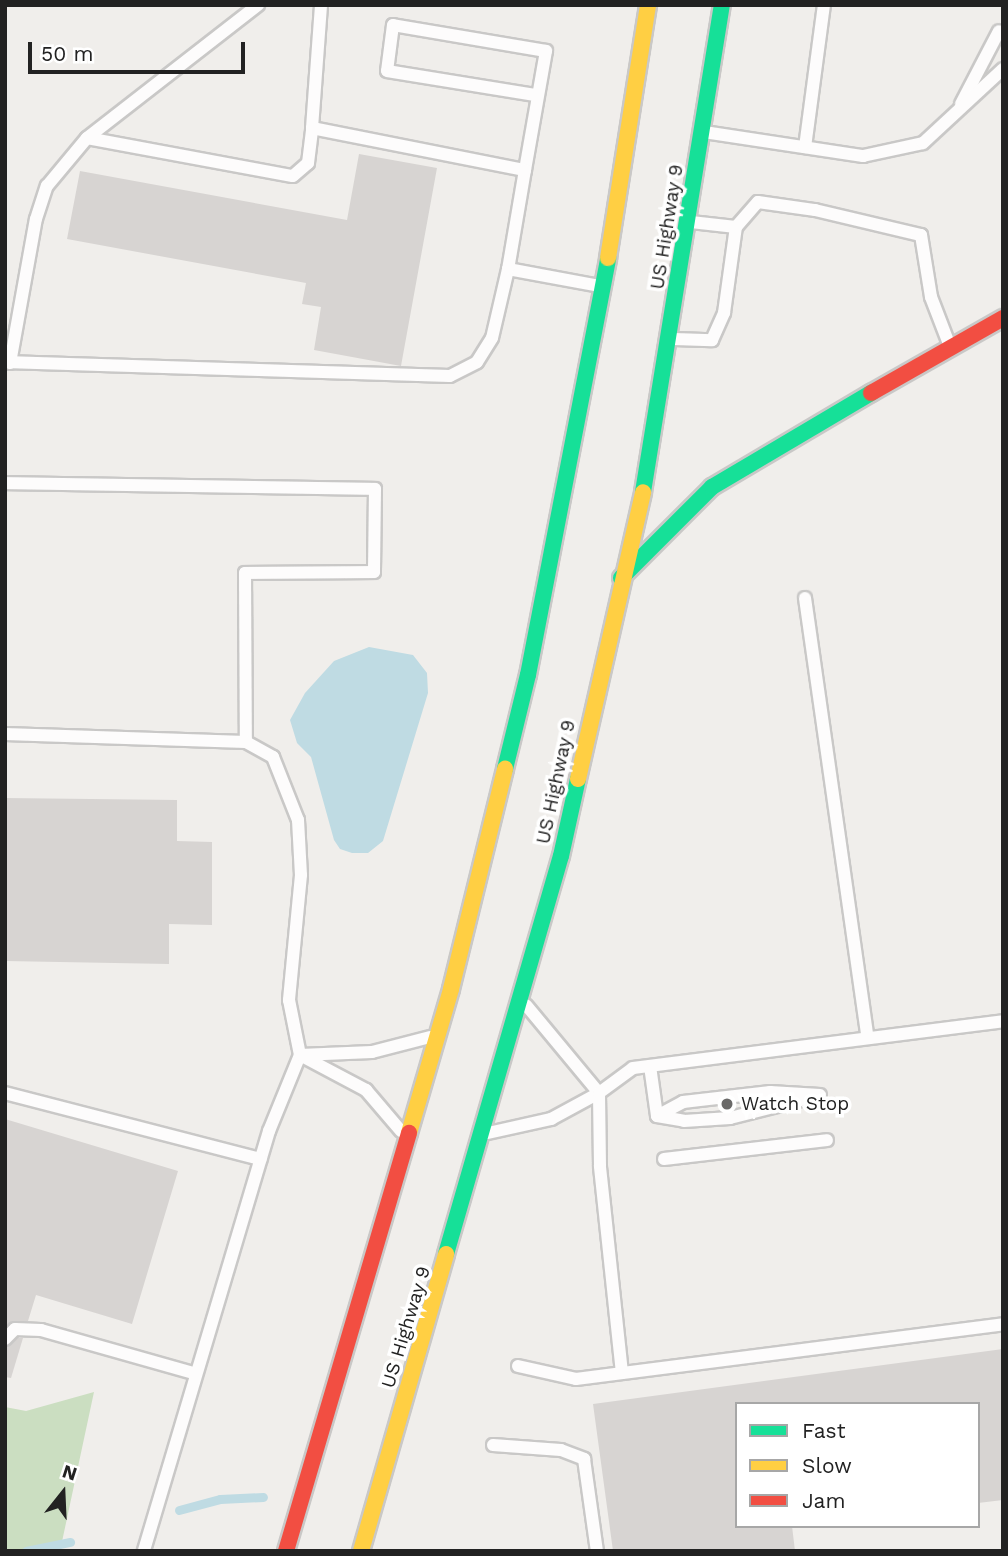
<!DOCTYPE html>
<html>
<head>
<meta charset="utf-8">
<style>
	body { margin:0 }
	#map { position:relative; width:1008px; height:1556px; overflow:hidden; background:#f0eeeb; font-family:"Work Sans",sans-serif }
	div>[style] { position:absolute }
	.forest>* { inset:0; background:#cbdec1 }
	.water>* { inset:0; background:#bfdbe3 }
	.stream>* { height:9px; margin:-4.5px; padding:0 4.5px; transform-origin:4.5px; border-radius:4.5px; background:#bfdbe3 }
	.building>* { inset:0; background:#d7d4d2 }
	.roads { filter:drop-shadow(2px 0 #c9c8c7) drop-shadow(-2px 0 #c9c8c7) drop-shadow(0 2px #c9c8c7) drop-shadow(0 -2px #c9c8c7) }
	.lane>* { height:12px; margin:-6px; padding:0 6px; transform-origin:6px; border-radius:6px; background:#fdfcfc }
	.fast>* { height:16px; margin:-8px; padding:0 8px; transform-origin:8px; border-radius:8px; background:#16e098 }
	.slow>* { height:16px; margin:-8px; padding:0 8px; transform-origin:8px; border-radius:8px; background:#ffcf43 }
	.jam>* { height:16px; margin:-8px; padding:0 8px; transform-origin:8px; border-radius:8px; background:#f24e42 }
	.dots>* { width:19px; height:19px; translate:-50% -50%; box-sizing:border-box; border:4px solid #fff; border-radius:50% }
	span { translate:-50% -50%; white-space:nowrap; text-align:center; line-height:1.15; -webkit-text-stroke:7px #fff; paint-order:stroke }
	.street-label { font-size:19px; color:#222 }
	.poi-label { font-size:19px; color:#222 }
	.left { translate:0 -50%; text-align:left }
	.frame { position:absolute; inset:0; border:7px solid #222; pointer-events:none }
	.legend { position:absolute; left:735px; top:1402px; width:245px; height:126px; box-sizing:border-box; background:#fff; border:2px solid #a7a7a7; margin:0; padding:9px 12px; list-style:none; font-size:21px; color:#222 }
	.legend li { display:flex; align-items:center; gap:14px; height:35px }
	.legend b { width:35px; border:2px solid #a7a7a7 }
	.north { position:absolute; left:28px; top:1458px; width:70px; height:70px; -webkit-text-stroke:5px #fff; paint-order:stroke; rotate:18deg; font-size:19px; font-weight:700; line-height:28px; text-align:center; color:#222 }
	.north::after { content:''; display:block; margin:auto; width:24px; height:32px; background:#222; clip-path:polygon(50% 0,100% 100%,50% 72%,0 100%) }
	.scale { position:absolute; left:28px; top:42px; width:217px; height:32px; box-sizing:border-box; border:4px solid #222; border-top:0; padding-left:9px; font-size:21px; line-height:24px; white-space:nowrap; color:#222; -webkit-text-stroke:5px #fff; paint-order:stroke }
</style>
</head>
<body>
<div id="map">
	<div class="forest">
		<i style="clip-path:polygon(94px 1392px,60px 1551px,5px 1551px,5px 1407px,26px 1411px)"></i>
	</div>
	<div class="water">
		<i style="clip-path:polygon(369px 647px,413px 655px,427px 673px,428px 693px,383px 841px,368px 853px,352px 853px,340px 849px,334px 840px,311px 757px,297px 743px,290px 720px,305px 693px,334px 661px)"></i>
	</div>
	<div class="stream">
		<i style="left:179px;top:1510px;width:42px;rotate:-15deg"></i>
		<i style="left:220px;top:1499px;width:43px;rotate:-2.7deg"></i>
		<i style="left:26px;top:1551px;width:45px;rotate:-11.6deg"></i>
	</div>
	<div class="building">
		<i style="clip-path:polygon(359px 154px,437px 168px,401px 366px,314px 350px,321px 307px,302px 304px,306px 283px,67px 239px,80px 171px,347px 220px)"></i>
		<i style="clip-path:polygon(5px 798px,177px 800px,177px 841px,212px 842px,212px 925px,169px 924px,169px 964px,5px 961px)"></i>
		<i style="clip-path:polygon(5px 1119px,178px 1171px,132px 1324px,36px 1295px,28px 1321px,12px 1321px,5px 1326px)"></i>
		<i style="clip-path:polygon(18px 1338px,23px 1338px,11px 1378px,5px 1377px,5px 1348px)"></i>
		<i style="clip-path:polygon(1003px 1349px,1003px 1500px,978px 1503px,978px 1404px,737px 1404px,737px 1526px,792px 1526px,795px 1551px,613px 1551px,593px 1404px)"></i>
	</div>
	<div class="roads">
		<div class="lane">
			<i style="left:961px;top:104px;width:82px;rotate:-62.5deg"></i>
			<i style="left:312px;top:128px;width:123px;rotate:-85.8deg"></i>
			<i style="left:704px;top:132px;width:161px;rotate:8.6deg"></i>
			<i style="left:863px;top:156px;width:61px;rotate:-12.2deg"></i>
			<i style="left:923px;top:143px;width:109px;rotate:-42.8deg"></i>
			<i style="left:87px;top:138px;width:217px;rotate:-37.9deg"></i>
			<i style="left:805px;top:147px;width:143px;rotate:-82.4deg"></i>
			<i style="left:525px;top:170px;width:121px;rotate:-80deg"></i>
			<i style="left:546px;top:51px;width:155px;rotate:-170.4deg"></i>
			<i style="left:393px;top:25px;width:46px;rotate:97.4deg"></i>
			<i style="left:387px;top:71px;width:150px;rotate:9.2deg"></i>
			<i style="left:691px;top:222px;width:45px;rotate:6.3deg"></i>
			<i style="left:674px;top:339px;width:38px;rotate:2deg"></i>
			<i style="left:712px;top:340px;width:30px;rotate:-66deg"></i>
			<i style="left:724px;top:313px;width:87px;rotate:-82.1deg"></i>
			<i style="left:736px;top:227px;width:33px;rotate:-49deg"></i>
			<i style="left:758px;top:202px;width:58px;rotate:8deg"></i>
			<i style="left:815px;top:210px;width:109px;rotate:13.3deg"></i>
			<i style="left:921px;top:235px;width:63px;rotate:80.8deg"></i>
			<i style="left:931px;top:297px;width:50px;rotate:69deg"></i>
			<i style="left:5px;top:362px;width:445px;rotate:1.8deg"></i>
			<i style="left:450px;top:376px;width:30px;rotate:-27deg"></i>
			<i style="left:477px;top:362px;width:28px;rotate:-58deg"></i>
			<i style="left:492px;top:338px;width:71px;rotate:-76.9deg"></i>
			<i style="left:508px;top:269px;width:94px;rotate:10.5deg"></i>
			<i style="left:10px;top:363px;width:146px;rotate:-79.8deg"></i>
			<i style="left:36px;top:219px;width:35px;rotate:-72deg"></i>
			<i style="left:47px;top:186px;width:62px;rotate:-50.2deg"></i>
			<i style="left:87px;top:138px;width:209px;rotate:10.5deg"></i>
			<i style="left:293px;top:176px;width:20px;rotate:-41deg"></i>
			<i style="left:308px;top:163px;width:35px;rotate:-83deg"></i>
			<i style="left:312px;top:128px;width:217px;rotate:11.2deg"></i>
			<i style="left:525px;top:170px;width:100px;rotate:99.7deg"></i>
			<i style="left:5px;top:483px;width:370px;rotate:0.9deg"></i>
			<i style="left:375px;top:489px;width:83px;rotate:90.7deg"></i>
			<i style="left:374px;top:572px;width:129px;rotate:179.6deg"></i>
			<i style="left:245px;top:573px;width:169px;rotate:89.7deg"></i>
			<i style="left:805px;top:598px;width:444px;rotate:81.9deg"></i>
			<i style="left:5px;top:734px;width:241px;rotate:1.9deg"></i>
			<i style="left:246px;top:742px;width:31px;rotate:29deg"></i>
			<i style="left:273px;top:757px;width:68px;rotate:68.4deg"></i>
			<i style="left:298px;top:820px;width:55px;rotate:86.9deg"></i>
			<i style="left:301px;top:875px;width:126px;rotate:95.5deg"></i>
			<i style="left:289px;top:1000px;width:56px;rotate:78.7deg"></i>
			<i style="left:300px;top:1055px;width:82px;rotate:112.2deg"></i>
			<i style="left:269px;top:1131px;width:438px;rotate:106.6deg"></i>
			<i style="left:300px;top:1055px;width:72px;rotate:-2.4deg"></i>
			<i style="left:372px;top:1052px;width:60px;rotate:-14.5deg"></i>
			<i style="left:300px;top:1055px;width:75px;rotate:27.9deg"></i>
			<i style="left:366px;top:1090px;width:54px;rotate:49.5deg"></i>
			<i style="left:650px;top:1066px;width:50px;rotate:82deg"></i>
			<i style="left:5px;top:1093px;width:264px;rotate:14.5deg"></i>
			<i style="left:657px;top:1116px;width:30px;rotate:-28deg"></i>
			<i style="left:683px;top:1102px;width:88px;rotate:-6.6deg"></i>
			<i style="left:770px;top:1092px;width:50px;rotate:3.4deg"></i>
			<i style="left:657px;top:1116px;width:27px;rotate:10deg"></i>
			<i style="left:684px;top:1121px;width:46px;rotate:-3.7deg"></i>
			<i style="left:730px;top:1118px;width:86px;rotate:-14.2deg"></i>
			<i style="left:488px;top:1133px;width:65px;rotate:-12.5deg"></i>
			<i style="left:551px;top:1119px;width:55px;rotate:-28.4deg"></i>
			<i style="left:599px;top:1093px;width:114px;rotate:-129.7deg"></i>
			<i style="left:664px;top:1159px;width:164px;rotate:-6.6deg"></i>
			<i style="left:5px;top:1339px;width:14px;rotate:-45deg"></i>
			<i style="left:15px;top:1329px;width:26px;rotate:2deg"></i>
			<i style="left:41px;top:1330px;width:161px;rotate:15.8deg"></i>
			<i style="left:518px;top:1366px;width:59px;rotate:12.6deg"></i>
			<i style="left:576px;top:1379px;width:431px;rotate:-7.3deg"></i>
			<i style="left:622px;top:1373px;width:208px;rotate:-96.1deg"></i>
			<i style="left:600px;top:1166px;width:73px;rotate:-90.8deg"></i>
			<i style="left:599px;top:1093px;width:42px;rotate:-36.3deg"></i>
			<i style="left:633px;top:1068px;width:373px;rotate:-7.2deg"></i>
			<i style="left:493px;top:1445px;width:68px;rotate:4.2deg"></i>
			<i style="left:561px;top:1450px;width:25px;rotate:21deg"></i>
			<i style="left:584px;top:1459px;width:93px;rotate:82deg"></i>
		</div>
		<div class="fast">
			<i style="left:643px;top:492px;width:493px;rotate:-80.8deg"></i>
			<i style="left:621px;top:578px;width:129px;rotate:-45deg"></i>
			<i style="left:712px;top:487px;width:185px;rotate:-30.6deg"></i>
			<i style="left:505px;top:769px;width:97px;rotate:-76.3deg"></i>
			<i style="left:528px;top:675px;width:425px;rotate:-79.1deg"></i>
			<i style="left:446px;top:1254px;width:414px;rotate:-73.9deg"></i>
			<i style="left:561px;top:856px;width:79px;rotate:-77.6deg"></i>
		</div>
		<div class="slow">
			<i style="left:608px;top:258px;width:256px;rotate:-81deg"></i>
			<i style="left:578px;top:779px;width:294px;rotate:-77.2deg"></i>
			<i style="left:409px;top:1133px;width:150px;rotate:-73.7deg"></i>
			<i style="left:451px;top:989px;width:227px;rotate:-76.2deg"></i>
			<i style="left:361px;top:1551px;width:309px;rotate:-74deg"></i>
		</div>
		<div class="jam">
			<i style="left:871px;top:393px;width:152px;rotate:-29.6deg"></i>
			<i style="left:286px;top:1551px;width:436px;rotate:-73.6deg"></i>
		</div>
	</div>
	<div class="dots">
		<i style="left:727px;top:1104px;background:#6a6968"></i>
	</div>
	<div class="street-label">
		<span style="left:667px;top:227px;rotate:-81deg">US Highway 9</span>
		<span style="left:556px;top:782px;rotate:-78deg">US Highway 9</span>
		<span style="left:406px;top:1327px;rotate:-73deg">US Highway 9</span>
	</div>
	<div class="poi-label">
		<span class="left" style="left:741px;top:1104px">Watch Stop</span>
	</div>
	<div class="frame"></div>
	<ul class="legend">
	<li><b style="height:9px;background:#16e098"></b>Fast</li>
	<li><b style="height:9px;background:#ffcf43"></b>Slow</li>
	<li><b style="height:9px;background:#f24e42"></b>Jam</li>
	</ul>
	<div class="north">N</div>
	<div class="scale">50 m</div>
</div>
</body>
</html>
